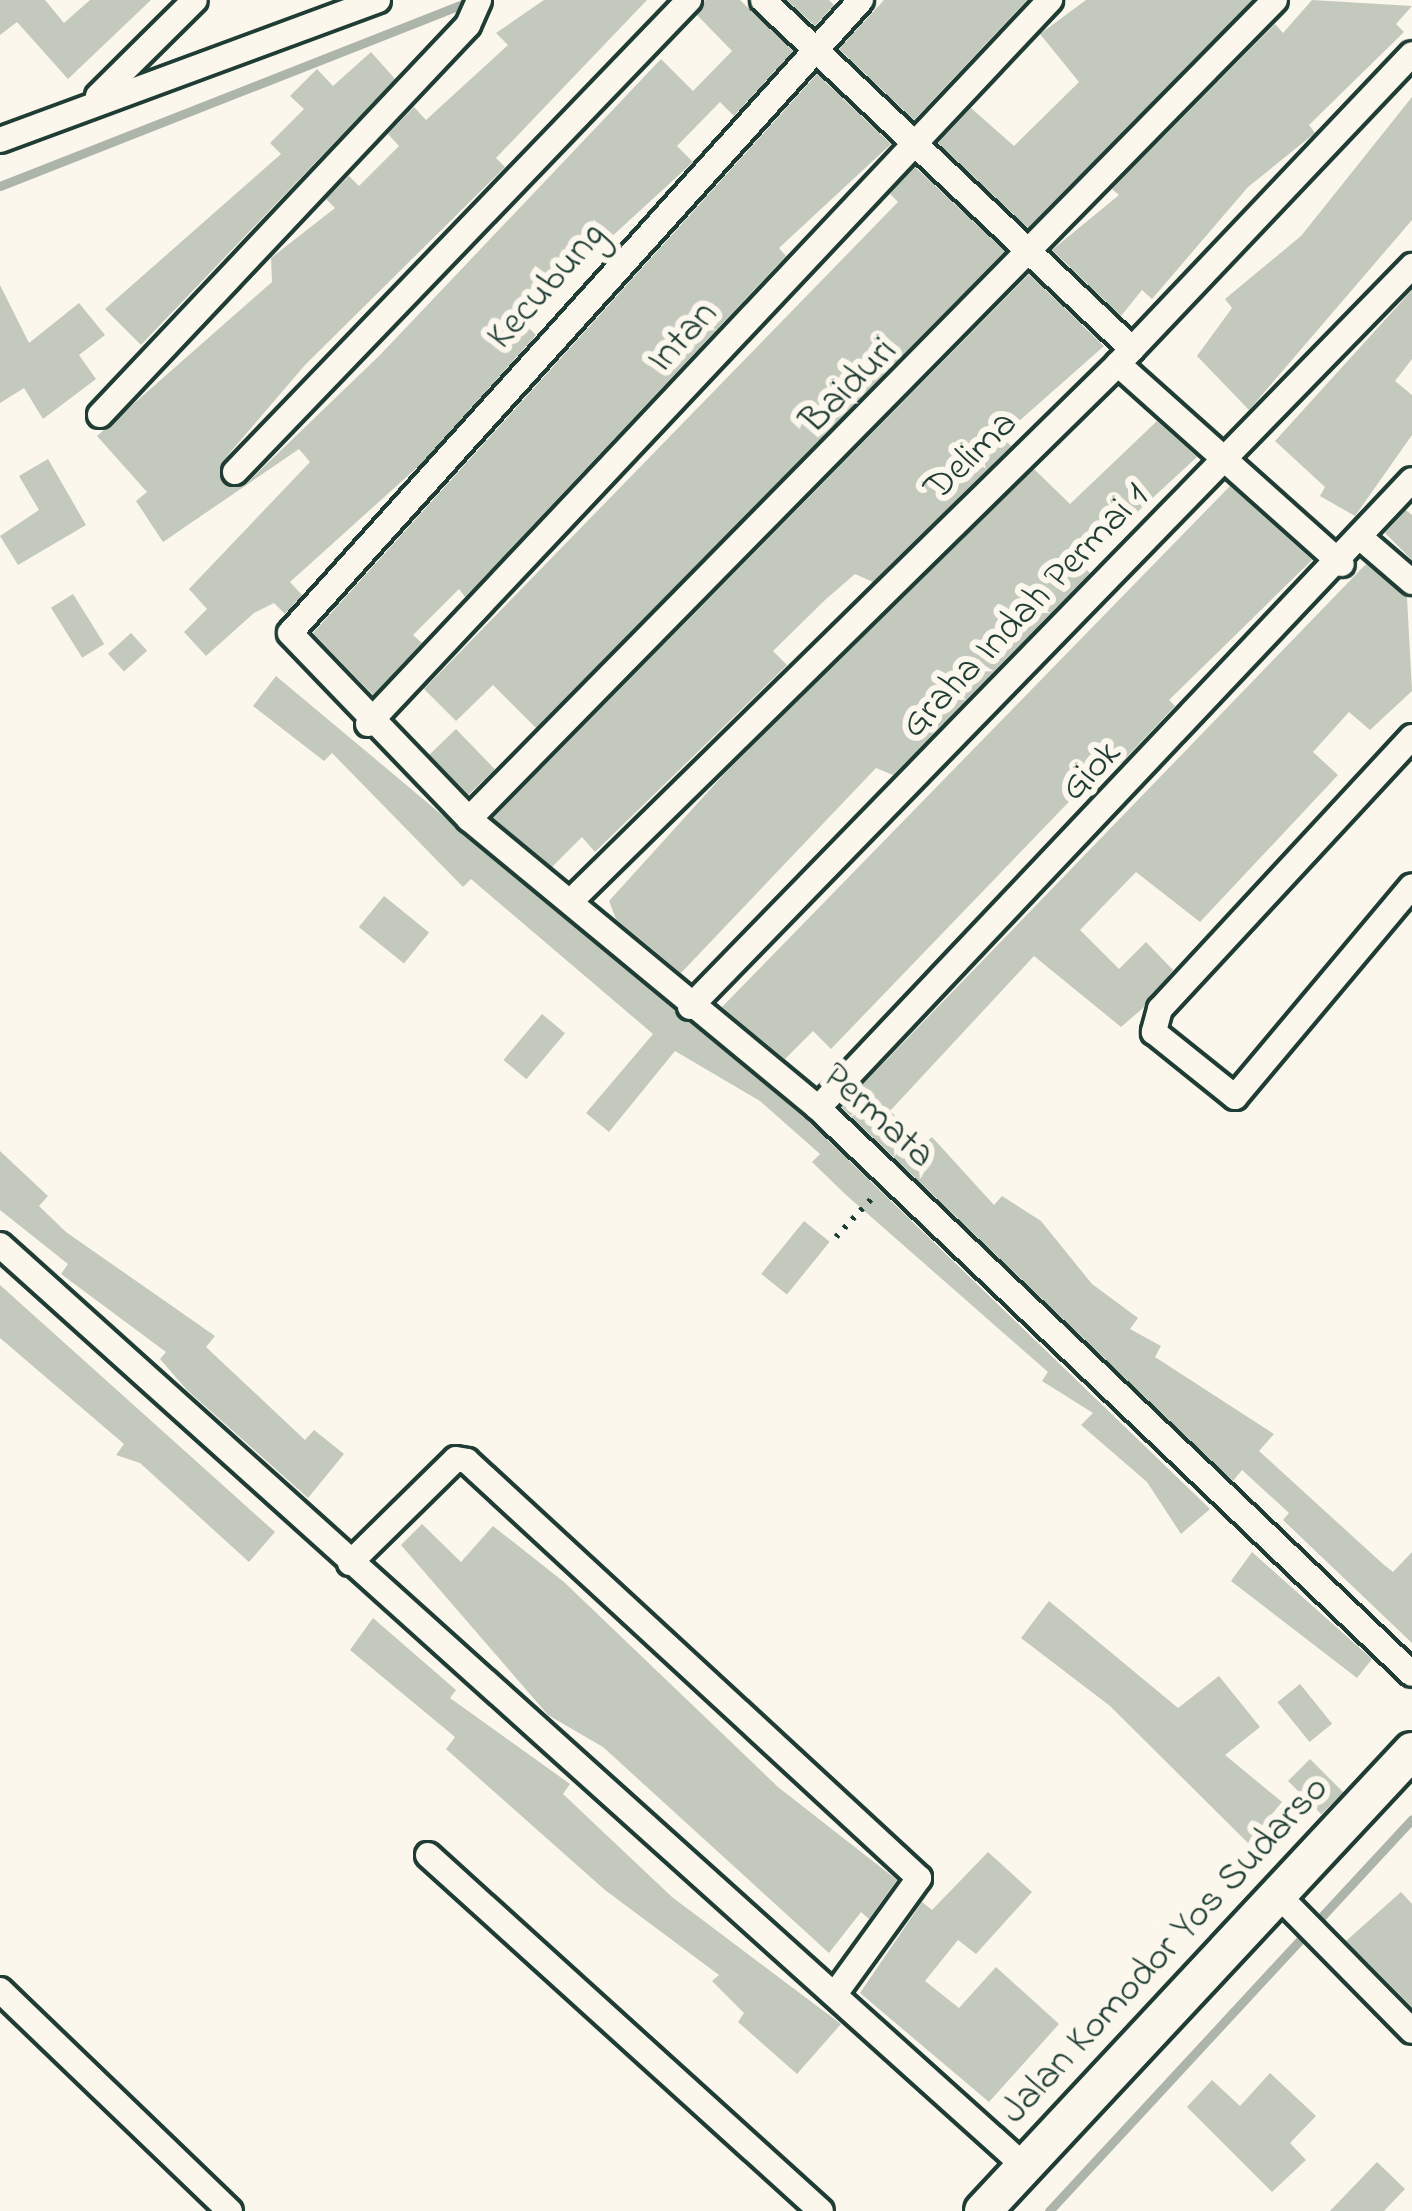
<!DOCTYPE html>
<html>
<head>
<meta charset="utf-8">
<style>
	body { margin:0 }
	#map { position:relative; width:1412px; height:2211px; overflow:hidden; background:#fbf7ec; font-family:"Indie Flower",sans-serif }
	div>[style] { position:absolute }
	.stream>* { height:9px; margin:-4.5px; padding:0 4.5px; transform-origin:4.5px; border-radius:4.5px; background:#adb4aa }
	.building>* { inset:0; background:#c4c9be; transform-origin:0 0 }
	.path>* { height:6px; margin-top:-3px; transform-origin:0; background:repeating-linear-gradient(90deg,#1f3d34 0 3px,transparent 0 12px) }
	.roads { filter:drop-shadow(3px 0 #1f3d34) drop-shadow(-3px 0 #1f3d34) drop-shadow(0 3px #1f3d34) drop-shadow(0 -3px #1f3d34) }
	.street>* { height:24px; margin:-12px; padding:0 12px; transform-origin:12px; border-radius:12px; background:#fbf7ec }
	.secondary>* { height:36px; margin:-18px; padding:0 18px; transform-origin:18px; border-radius:18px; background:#fbf7ec }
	span { translate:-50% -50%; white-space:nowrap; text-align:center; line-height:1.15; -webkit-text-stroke:12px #fbf7ec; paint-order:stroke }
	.street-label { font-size:39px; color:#1f3d34 }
</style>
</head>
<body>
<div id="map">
	<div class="stream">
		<i style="left:0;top:186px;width:508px;rotate:-21.47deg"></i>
		<i style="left:1049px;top:2211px;width:534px;rotate:-47.2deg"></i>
	</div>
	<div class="building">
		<i style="clip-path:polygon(0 0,45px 0,64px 23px,90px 0,151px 0,68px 79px,17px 22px,0 35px)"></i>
		<i style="clip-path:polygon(544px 0,647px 0,496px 158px,505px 167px,305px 365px,222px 462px,225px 485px,247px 483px,380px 355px,661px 59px,693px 91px,732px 51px,697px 15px,705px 0,740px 0,793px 51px,734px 116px,720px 102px,677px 146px,693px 162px,547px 296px,524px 323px,536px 335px,422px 463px,290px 582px,302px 595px,285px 614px,274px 603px,254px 613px,206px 656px,184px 632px,207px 609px,189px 589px,310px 462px,299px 449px,163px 542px,136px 501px,147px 492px,97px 436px,272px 282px,271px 258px,335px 208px,326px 199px,349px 176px,359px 186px,399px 146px,388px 134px,414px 107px,426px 120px,508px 45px,496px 33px)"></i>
		<i style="clip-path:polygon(787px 0,829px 0,834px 5px,815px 26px)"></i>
		<i style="clip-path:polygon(884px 0,1027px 0,914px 120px,839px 49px)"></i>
		<i style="clip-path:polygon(1086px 0,1252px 0,1028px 228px,938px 143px,971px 108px,1014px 146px,1079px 82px,1040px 34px)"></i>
		<i style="clip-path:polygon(1312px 0,1412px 6px,1396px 24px,1404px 32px,1309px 125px,1315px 133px,1248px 187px,1152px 299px,1142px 290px,1121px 316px,1052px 250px,1119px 195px,1112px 189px,1275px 24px,1283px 33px)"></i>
		<i style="clip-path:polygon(371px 52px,395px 79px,141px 345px,105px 309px,281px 154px,270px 143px,304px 109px,290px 96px,317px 69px,333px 86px)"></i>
		<i style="clip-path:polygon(817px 74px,891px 144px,779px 248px,786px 256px,465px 597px,459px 589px,413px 635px,422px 643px,373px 695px,313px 633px)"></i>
		<i style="clip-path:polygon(1412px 97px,1412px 220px,1249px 410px,1197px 356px,1232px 308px,1225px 299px,1301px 236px)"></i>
		<i style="clip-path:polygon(915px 167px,1005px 251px,536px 728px,493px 685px,456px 721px,424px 689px,898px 202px,890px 194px)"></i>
		<i style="clip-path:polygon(1029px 274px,1104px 346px,1001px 437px,1011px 446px,873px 582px,855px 574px,825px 600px,773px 651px,787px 665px,595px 852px,582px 837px,552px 867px,493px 818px)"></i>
		<i style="clip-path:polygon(0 285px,29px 343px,79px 303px,105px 335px,79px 355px,96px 379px,43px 419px,24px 388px,0 403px)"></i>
		<i style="clip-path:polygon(1412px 290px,1412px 359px,1395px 381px,1412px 395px,1412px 435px,1355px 516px,1320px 496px,1325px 487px,1275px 441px)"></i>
		<i style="clip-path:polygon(1157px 421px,1197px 457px,1081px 564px,1090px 573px,893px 775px,876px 768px,681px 973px,616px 919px,609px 901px,725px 773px,1034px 469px,1070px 504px)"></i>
		<i style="clip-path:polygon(48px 459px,86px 525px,18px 565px,0 536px,39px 510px,19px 476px)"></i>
		<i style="clip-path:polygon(1230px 486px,1312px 560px,1169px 700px,1175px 706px,1121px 763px,1114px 755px,831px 1049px,813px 1031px,785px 1059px,722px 1007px)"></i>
		<i style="clip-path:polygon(1406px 510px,1412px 515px,1412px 560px,1385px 533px)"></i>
		<i style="clip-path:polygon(1366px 564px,1407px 597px,1412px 691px,1370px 730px,1349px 712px,1313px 752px,1338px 775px,1200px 922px,1136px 872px,1080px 930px,1119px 969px,1146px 942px,1173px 970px,1143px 1008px,1121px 1027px,1034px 956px,890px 1111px,925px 1143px,932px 1137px,994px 1205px,1002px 1196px,1041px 1221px,1092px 1284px,1138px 1318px,1130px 1329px,1161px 1346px,1155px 1357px,1274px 1434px,1259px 1451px,1383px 1564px,1393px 1572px,1412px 1552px,1412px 1643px,1283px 1520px,1289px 1513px,1242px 1470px,1233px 1481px,841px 1107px)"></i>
		<i style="left:73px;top:594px;width:59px;height:26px;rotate:58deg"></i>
		<i style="left:131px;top:633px;width:24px;height:31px;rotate:48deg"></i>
		<i style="clip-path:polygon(276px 676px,807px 1120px,1210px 1509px,1181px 1534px,1147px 1482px,1081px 1425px,1093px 1413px,1042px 1381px,1048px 1372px,845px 1194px,812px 1162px,820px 1154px,760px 1101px,675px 1051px,609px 1132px,586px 1113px,653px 1034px,471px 879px,463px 887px,332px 753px,324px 761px,253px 706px)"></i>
		<i style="left:456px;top:729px;width:56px;height:37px;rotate:46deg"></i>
		<i style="left:384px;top:896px;width:58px;height:40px;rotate:39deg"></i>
		<i style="left:542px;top:1014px;width:30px;height:60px;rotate:40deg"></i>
		<i style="clip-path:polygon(0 1151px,48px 1196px,39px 1206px,66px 1232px,215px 1336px,206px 1347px,305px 1440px,314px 1430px,344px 1454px,308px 1498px,187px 1390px,160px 1359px,166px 1352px,61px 1274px,68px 1264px,0 1210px)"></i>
		<i style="left:804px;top:1221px;width:33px;height:68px;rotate:39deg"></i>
		<i style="clip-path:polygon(0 1285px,275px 1532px,249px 1562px,140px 1463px,116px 1455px,124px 1444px,0 1338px)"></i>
		<i style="clip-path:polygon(422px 1524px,461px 1562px,493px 1526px,564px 1582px,778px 1787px,897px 1880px,869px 1919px,861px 1912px,829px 1953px,603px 1747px,548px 1715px,401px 1545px)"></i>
		<i style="clip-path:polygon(1252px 1552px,1372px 1659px,1357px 1678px,1231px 1581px)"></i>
		<i style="clip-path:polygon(1049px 1601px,1178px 1708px,1219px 1676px,1260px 1727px,1225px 1755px,1282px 1802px,1248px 1843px,1110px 1706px,1021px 1638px)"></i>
		<i style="clip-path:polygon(373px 1618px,456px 1690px,450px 1698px,570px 1784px,563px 1794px,672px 1897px,841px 2024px,797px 2074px,738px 2022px,744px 2013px,712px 1981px,719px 1975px,605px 1890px,446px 1749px,455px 1737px,350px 1650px)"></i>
		<i style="left:1300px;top:1684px;width:51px;height:29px;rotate:51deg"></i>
		<i style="left:1310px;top:1759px;width:47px;height:31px;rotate:45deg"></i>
		<i style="clip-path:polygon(988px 1852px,1032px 1892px,976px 1954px,958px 1940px,925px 1981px,959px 2008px,996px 1967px,1059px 2024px,989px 2102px,860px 1993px,922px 1902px,932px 1910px)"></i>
		<i style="clip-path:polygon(1401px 1892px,1412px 1904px,1412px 2007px,1346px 1941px)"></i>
		<i style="clip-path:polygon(1270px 2073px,1316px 2116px,1290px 2143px,1306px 2160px,1272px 2192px,1187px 2107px,1212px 2080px,1240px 2106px)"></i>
		<i style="clip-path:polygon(1377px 2162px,1405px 2189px,1384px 2211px,1330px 2211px)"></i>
	</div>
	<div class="path">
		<i style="left:836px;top:1237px;width:59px;rotate:-47.1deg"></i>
	</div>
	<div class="roads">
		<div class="street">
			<i style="left:763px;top:0;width:508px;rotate:43.4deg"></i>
			<i style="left:861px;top:0;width:852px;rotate:132.05deg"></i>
			<i style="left:290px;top:633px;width:258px;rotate:46.1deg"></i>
			<i style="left:469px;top:819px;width:453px;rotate:39.6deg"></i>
			<i style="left:818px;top:1108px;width:820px;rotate:43.62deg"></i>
			<i style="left:98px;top:96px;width:136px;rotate:-44.7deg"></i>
			<i style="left:0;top:140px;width:403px;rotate:-20.3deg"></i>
			<i style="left:1118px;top:364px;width:300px;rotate:41.8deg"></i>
			<i style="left:100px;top:415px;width:536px;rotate:-46.66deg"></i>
			<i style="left:468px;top:25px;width:27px;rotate:-66deg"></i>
			<i style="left:235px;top:472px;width:655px;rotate:-46.11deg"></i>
			<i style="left:1362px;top:539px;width:66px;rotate:40.7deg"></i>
			<i style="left:368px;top:724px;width:995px;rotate:-46.71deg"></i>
			<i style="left:1412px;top:737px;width:371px;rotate:132.8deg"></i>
			<i style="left:1160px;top:1009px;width:24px;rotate:105deg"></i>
			<i style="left:1154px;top:1032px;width:104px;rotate:38.7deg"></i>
			<i style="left:1235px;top:1097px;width:275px;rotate:-50deg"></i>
			<i style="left:469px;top:819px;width:1149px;rotate:-45.46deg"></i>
			<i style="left:571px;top:901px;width:767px;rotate:-44.47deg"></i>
			<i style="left:1118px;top:364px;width:427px;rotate:-46.5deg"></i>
			<i style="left:690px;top:1007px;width:1035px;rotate:-45.74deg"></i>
			<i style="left:818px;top:1108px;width:864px;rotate:-46.59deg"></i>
			<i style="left:0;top:1245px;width:1374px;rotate:41.96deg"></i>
			<i style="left:350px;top:1563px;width:148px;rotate:-44.5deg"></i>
			<i style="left:456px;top:1459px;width:11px;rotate:10deg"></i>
			<i style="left:467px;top:1461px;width:615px;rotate:42.69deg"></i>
			<i style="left:919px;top:1878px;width:143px;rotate:125.9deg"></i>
			<i style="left:428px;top:1855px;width:530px;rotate:42.17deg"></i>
			<i style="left:1277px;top:1894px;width:192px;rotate:45.4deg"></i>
			<i style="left:0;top:1990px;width:319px;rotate:43.9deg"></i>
		</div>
		<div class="secondary">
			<i style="left:983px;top:2211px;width:629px;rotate:-47deg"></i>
		</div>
	</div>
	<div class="street-label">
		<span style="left:548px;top:287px;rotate:-48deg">Kecubung</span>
		<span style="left:684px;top:338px;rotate:-47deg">Intan</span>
		<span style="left:850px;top:387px;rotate:-45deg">Baiduri</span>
		<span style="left:972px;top:457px;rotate:-44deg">Delima</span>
		<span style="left:1026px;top:612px;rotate:-46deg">Graha Indah Permai 1</span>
		<span style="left:1092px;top:772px;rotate:-46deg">Giok</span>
		<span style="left:877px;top:1117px;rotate:42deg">Permata</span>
		<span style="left:1166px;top:1951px;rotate:-47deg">Jalan Komodor Yos Sudarso</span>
	</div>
</div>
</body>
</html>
